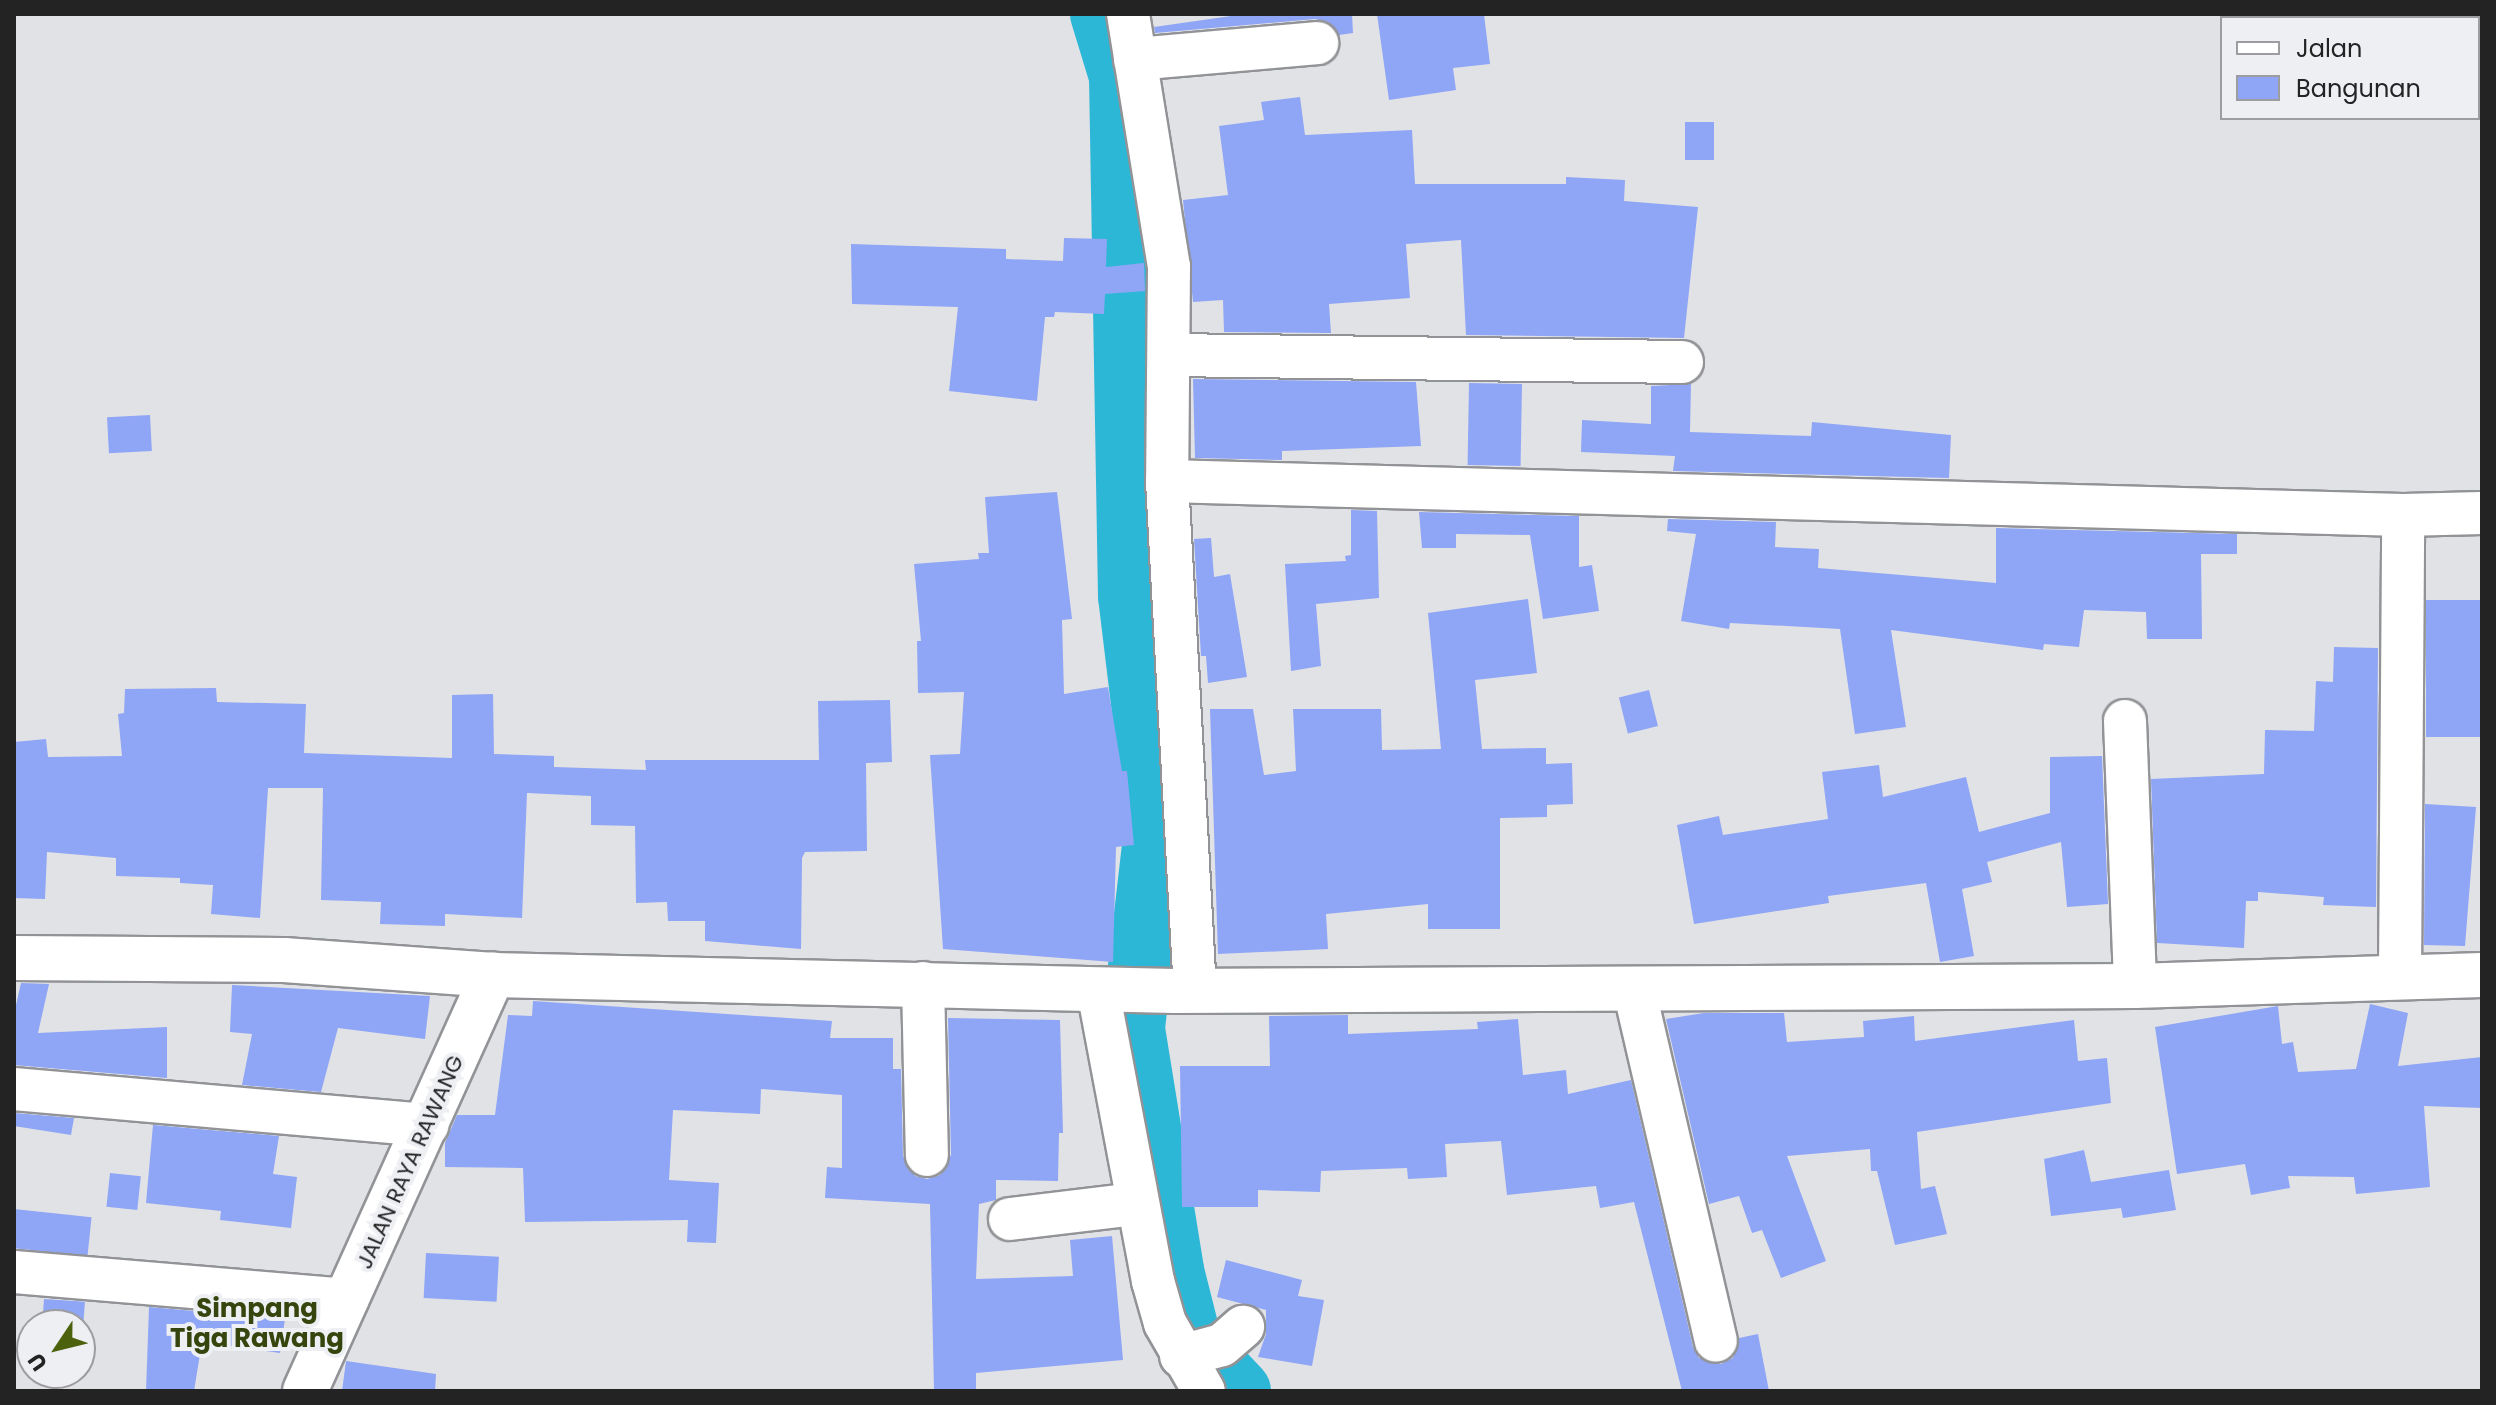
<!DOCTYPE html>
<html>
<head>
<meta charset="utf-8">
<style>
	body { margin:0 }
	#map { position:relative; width:2496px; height:1405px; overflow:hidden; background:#e1e2e6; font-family:Poppins,sans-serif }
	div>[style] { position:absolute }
	.river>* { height:64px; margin:-32px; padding:0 32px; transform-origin:32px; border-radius:32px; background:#2db7d7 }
	.building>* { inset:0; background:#8fa5f5; transform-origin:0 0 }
	.roads { filter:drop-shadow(2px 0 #929396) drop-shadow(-2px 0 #929396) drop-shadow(0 2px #929396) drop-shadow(0 -2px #929396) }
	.minor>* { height:42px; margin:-21px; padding:0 21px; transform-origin:21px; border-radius:21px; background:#fff }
	.major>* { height:44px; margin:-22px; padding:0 22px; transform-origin:22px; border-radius:22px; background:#fff }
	span { translate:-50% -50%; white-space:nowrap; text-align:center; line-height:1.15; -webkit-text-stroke:8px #eeeff3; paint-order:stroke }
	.street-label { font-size:22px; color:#232324 }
	.quarter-label { font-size:26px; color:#36450e; font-weight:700 }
	.frame { position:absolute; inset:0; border:16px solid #232324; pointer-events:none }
	.legend { position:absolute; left:2220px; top:16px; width:260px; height:104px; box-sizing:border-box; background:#eeeff3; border:2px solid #9d9da0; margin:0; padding:10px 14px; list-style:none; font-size:24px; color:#232324 }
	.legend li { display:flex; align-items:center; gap:16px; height:40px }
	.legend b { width:40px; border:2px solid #9d9da0 }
	.north { position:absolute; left:16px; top:1309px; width:80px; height:80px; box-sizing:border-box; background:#eeeff3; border:2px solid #9d9da0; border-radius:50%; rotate:235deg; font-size:22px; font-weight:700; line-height:32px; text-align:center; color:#232324 }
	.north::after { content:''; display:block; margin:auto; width:28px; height:36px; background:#4b610c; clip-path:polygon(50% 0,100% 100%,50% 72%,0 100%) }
</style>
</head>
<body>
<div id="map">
	<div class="river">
		<i style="left:1102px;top:14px;width:65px;rotate:73deg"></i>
		<i style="left:1121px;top:76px;width:520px;rotate:89.01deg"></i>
		<i style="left:1130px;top:596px;width:226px;rotate:83.1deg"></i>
		<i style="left:1157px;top:820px;width:210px;rotate:96.6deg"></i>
		<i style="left:1133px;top:1029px;width:245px;rotate:80.8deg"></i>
		<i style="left:1172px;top:1271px;width:69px;rotate:75.8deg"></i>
		<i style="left:1189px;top:1338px;width:73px;rotate:46.7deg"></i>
	</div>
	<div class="building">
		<i style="clip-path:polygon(1245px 14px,1352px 14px,1353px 33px,1339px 35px,1328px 22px,1315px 19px,1155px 33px,1154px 27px)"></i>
		<i style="clip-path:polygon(1377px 14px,1484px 14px,1490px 64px,1453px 68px,1456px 90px,1389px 100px)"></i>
		<i style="clip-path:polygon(1300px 97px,1305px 135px,1412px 130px,1415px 184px,1566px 184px,1566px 177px,1625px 180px,1624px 201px,1698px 207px,1684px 338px,1466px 335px,1461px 240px,1406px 244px,1410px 298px,1329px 304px,1331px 333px,1224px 332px,1223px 300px,1193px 302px,1183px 200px,1228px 195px,1219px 126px,1264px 120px,1261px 102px)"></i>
		<i style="left:1685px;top:122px;width:29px;height:38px"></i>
		<i style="clip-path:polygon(1064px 238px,1107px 239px,1106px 267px,1144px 263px,1145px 291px,1105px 294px,1104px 314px,1055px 312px,1054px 317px,1045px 317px,1037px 401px,949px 391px,958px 307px,852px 304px,851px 244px,1006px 249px,1006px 259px,1063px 261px)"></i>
		<i style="clip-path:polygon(1193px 379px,1416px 382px,1421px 446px,1282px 451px,1282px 460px,1195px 458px)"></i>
		<i style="left:1469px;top:383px;width:53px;height:82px;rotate:1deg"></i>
		<i style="clip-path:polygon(1691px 384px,1690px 432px,1811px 436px,1812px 422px,1951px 435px,1949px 478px,1673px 471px,1675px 456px,1581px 452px,1582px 420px,1651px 424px,1651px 386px)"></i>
		<i style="left:150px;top:415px;width:36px;height:43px;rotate:87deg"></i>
		<i style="clip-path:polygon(1057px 492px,1072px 619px,1062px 620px,1064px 694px,1108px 687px,1122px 771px,1127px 771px,1134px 845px,1116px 847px,1113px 962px,943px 949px,930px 755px,960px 754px,964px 692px,918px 693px,917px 641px,921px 641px,914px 564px,979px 559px,978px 553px,989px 553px,985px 497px)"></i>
		<i style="clip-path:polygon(1351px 510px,1377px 511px,1379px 598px,1316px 604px,1321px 666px,1291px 671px,1285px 564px,1346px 561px,1345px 556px,1351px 555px)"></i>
		<i style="clip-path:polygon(1419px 512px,1579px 516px,1579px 567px,1592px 565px,1599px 611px,1543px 619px,1530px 535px,1456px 534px,1456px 548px,1422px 548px)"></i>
		<i style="clip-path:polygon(1668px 519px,1776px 522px,1775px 547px,1819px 549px,1818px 568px,1996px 583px,1996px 528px,2237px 534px,2237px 554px,2201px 554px,2202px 639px,2147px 639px,2146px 612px,2084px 610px,2079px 647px,2044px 644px,2043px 650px,1891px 630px,1906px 727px,1855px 734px,1840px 629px,1730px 623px,1729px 629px,1681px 621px,1696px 534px,1667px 531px)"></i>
		<i style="clip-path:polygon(1211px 538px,1214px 577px,1230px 574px,1247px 677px,1208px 683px,1206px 656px,1201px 656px,1194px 539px)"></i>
		<i style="clip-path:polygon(1528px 599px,1537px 673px,1475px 680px,1482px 749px,1546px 748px,1546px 764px,1572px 763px,1573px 804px,1547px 805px,1547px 817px,1500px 818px,1500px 929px,1428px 929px,1428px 904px,1326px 914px,1328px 949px,1218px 954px,1210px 709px,1253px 709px,1264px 775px,1296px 771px,1293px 709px,1381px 709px,1382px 750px,1441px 749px,1428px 613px)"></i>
		<i style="left:2426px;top:600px;width:56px;height:137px"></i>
		<i style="clip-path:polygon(2334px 647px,2378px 648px,2376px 907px,2323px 905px,2324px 897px,2258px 892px,2258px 901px,2246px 901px,2244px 948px,2157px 943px,2151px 779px,2264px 774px,2265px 730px,2314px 731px,2316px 681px,2333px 682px)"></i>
		<i style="clip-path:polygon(216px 688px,217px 702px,306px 704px,304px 753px,452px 758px,452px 695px,493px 694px,494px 754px,554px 756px,554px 767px,646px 770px,645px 760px,819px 760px,818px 701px,890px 700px,892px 762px,866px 763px,867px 851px,805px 852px,802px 858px,801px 949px,705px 941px,705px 921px,668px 921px,667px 902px,636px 903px,635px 826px,591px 825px,591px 796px,527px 793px,522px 918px,445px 914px,445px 926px,380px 924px,381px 902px,321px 900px,323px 788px,268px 788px,260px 918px,211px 914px,213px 885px,180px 883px,180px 878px,116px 876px,116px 858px,47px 852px,45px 899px,14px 898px,14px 742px,46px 739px,48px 757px,122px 756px,118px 714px,124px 713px,125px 689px)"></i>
		<i style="left:1649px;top:690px;width:37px;height:31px;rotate:76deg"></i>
		<i style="clip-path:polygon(2102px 756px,2108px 904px,2067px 907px,2061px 842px,1987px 862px,1992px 882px,1962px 889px,1974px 956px,1940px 962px,1926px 883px,1828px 896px,1829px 903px,1694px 924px,1677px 825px,1719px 816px,1723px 835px,1828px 819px,1822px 772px,1879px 765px,1883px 797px,1966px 777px,1979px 832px,2050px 813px,2050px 757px)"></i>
		<i style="clip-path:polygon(2425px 804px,2476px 807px,2465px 946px,2424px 945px)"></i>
		<i style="clip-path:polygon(21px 983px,49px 984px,38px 1033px,167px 1027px,167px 1078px,14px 1065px,14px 1014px)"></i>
		<i style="clip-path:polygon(232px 985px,430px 996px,425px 1039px,338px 1028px,321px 1092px,242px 1085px,252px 1034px,230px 1032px)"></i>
		<i style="clip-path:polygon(533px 1001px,832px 1021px,830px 1038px,893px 1038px,893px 1069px,901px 1069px,903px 1156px,915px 1176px,927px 1179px,940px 1175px,951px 1155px,948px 1018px,1060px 1020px,1063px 1133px,1059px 1133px,1058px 1181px,996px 1180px,996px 1200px,979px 1204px,976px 1279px,1073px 1276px,1070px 1240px,1112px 1236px,1123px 1360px,976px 1373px,976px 1391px,934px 1391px,930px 1204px,825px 1198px,827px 1167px,842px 1168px,842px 1095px,761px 1089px,760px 1114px,673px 1110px,669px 1180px,719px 1183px,716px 1243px,687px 1242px,688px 1220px,525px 1222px,523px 1168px,445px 1167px,445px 1143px,457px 1115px,495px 1115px,508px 1015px,532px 1016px)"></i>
		<i style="clip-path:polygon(2370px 1004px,2408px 1013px,2398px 1066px,2482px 1057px,2482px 1108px,2424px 1106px,2430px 1187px,2356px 1194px,2354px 1177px,2288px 1176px,2290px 1188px,2251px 1195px,2245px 1164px,2177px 1174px,2155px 1027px,2278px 1006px,2282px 1044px,2293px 1042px,2298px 1072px,2356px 1069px)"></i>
		<i style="clip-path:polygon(1704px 1013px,1784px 1013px,1787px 1042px,1864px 1037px,1863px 1021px,1914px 1016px,1915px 1041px,2074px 1020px,2078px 1061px,2107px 1058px,2111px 1103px,1917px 1132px,1921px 1189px,1935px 1186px,1947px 1234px,1895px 1245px,1877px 1171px,1871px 1171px,1870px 1149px,1787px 1156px,1826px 1261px,1781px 1278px,1762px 1230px,1752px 1233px,1739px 1196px,1709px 1204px,1666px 1019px)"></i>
		<i style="clip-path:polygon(1348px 1015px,1348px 1034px,1478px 1029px,1477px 1022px,1518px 1019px,1523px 1075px,1566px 1070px,1568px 1094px,1631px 1080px,1693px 1347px,1699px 1358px,1721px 1364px,1733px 1358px,1739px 1338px,1758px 1334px,1769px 1391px,1682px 1391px,1634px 1202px,1600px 1208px,1596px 1186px,1507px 1195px,1501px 1141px,1445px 1144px,1447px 1177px,1408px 1179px,1407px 1168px,1321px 1171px,1320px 1192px,1258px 1190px,1258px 1207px,1182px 1207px,1180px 1066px,1270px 1066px,1269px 1016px)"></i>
		<i style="clip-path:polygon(14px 1113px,74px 1118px,71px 1135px,14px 1126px)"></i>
		<i style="clip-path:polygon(153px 1125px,279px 1136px,273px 1174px,297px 1177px,291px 1228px,220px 1220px,221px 1211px,146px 1203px)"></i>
		<i style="clip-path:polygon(2084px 1150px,2091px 1182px,2169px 1170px,2176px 1210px,2123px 1218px,2121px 1208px,2051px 1216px,2044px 1159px)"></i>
		<i style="left:110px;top:1173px;width:31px;height:34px;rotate:6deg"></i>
		<i style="left:14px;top:1209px;width:78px;height:39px;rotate:6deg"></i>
		<i style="left:426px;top:1253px;width:73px;height:45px;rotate:3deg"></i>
		<i style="clip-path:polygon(1226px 1260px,1302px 1280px,1298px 1296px,1324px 1300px,1312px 1366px,1258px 1357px,1266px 1334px,1266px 1310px,1217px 1297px)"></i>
		<i style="left:44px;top:1299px;width:41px;height:26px;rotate:4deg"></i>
		<i style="clip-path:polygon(149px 1307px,285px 1319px,280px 1353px,202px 1342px,194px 1391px,146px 1391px)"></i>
		<i style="clip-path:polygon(346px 1361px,436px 1374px,435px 1391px,342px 1391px)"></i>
	</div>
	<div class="roads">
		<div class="minor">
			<i style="left:1128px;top:14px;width:255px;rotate:80.8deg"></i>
			<i style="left:1169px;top:266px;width:215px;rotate:90.5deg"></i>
			<i style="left:1167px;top:481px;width:511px;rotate:86.86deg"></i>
			<i style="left:1135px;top:59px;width:183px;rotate:-5deg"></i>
			<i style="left:1169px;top:355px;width:513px;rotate:0.78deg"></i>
			<i style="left:1167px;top:481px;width:1236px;rotate:1.58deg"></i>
			<i style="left:2403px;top:515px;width:79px;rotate:-1.5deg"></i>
			<i style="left:2125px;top:721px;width:265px;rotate:87.8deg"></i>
			<i style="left:2400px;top:977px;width:462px;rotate:-89.6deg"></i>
			<i style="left:923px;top:983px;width:172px;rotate:88.7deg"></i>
			<i style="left:1634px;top:989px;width:361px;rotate:76.9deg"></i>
			<i style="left:1098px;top:990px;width:296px;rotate:79.3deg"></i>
			<i style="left:1153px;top:1281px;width:44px;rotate:74.1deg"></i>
			<i style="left:1165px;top:1323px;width:78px;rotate:60.2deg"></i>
			<i style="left:14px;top:1089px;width:415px;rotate:5deg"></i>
			<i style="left:1010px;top:1219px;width:127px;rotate:-6.8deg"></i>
			<i style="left:14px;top:1272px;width:334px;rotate:4.8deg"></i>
			<i style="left:1181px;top:1356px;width:42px;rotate:-15deg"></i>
			<i style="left:1222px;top:1345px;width:28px;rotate:-41deg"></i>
		</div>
		<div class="major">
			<i style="left:14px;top:958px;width:270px;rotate:0.4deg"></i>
			<i style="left:284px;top:960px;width:210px;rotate:4.1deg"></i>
			<i style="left:493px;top:975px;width:682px;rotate:1.34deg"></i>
			<i style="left:1175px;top:991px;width:960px;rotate:-0.3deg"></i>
			<i style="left:2135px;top:986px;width:347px;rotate:-1.8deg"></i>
			<i style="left:305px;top:1391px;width:457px;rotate:-65.7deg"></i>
		</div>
	</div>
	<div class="street-label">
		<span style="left:410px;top:1162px;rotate:-66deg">JALAN RAYA RAWANG</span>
	</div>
	<div class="quarter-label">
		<span style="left:257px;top:1324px">Simpang<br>Tiga Rawang</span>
	</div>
	<div class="frame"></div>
	<ul class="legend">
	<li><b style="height:10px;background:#fff"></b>Jalan</li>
	<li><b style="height:22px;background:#8fa5f5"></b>Bangunan</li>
	</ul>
	<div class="north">U</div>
</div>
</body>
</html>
